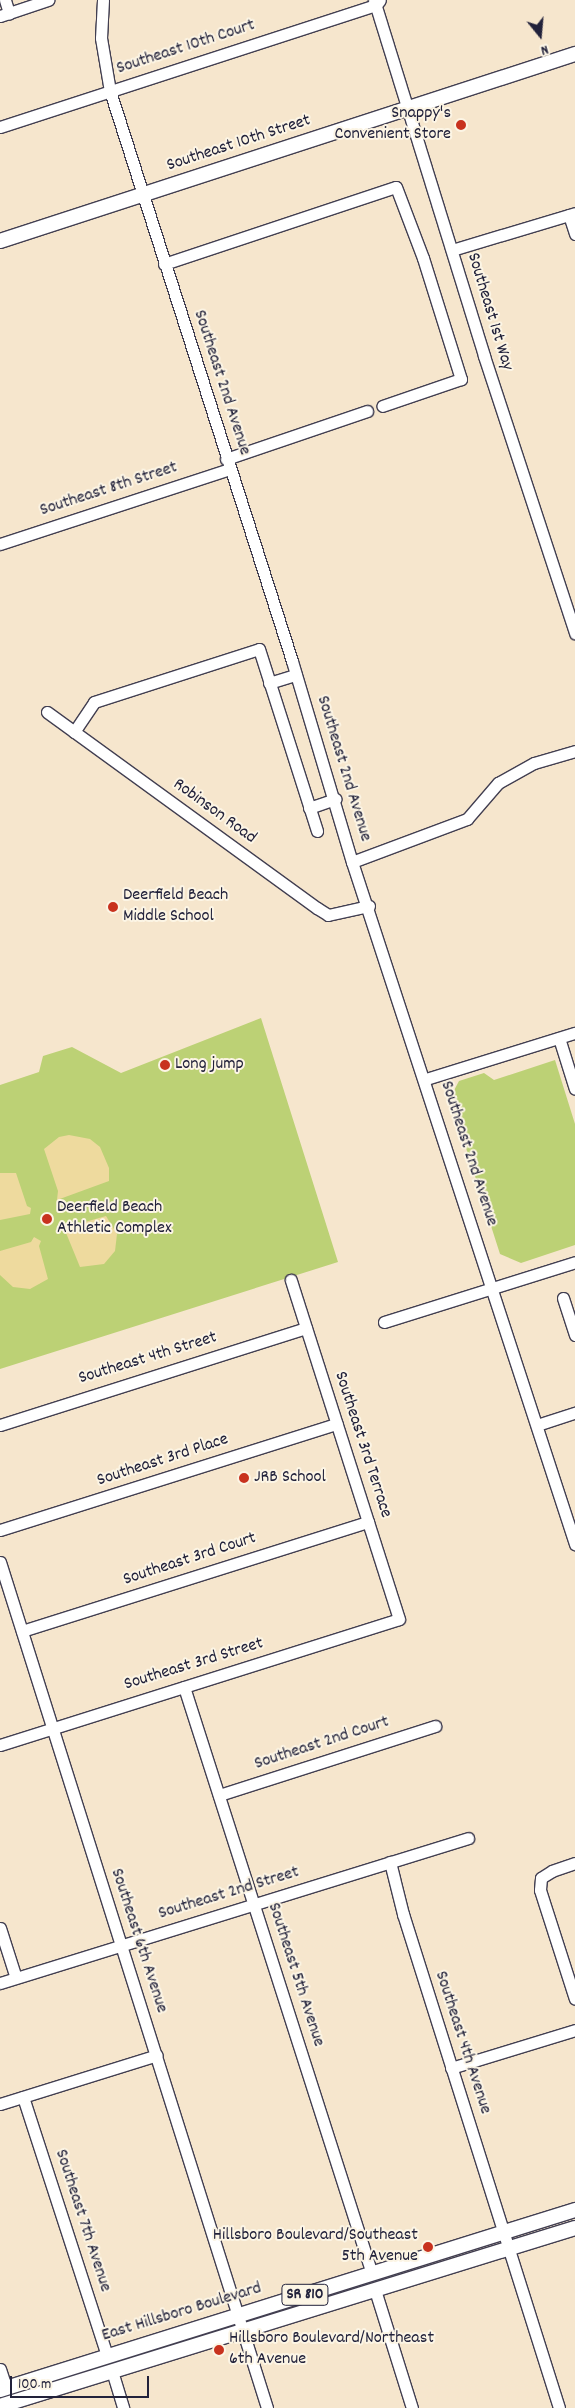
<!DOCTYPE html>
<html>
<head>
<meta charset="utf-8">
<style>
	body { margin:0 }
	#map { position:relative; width:575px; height:2408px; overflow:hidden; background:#f6e6cd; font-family:Dekko,sans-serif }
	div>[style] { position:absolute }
	.green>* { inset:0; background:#bcd175 }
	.sand>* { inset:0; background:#eeda9e }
	.roads { filter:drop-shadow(1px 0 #423f51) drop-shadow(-1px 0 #423f51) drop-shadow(0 1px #423f51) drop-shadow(0 -1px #423f51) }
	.minor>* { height:11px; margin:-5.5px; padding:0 5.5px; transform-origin:5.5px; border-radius:5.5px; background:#fff }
	.major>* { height:14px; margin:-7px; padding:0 7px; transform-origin:7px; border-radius:7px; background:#fff }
	.dots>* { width:14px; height:14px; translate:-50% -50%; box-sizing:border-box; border:2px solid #fcf5e5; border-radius:50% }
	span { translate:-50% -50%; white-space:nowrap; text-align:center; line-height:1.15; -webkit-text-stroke:4px #fcf5e5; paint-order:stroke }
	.shield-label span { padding:1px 4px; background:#fcf5e5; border:1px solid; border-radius:4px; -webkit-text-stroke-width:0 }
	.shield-label { font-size:16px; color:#22223b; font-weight:700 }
	.street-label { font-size:18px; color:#22223b }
	.poi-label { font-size:18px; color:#22223b }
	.right { translate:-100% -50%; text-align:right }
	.left { translate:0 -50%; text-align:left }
	.north { position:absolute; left:515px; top:10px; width:50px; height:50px; -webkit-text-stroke:4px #fcf5e5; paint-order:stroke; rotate:163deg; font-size:14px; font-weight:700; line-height:20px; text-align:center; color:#22223b }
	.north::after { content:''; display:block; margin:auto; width:18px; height:22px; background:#22223b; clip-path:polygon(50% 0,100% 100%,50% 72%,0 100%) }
	.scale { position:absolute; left:10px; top:2376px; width:139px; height:22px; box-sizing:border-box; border:2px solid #22223b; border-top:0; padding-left:6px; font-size:15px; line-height:18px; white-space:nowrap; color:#22223b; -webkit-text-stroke:4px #fcf5e5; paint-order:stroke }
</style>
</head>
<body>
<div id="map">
	<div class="green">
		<i style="clip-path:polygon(261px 1018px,338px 1262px,0 1369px,0 1085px,39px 1072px,43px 1056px,72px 1047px,121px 1073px)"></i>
		<i style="clip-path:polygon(555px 1060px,575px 1124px,575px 1245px,521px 1263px,500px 1254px,450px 1098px,459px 1081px,484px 1073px,494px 1080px)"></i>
	</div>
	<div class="sand">
		<i style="clip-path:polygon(69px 1135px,90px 1139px,100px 1147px,109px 1168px,109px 1181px,57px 1200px,58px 1191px,44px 1149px,59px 1137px)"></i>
		<i style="clip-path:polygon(0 1173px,16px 1173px,27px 1206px,31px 1208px,30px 1214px,0 1220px)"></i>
		<i style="clip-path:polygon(106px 1216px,117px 1234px,115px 1251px,104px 1264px,80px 1267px,64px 1228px)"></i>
		<i style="clip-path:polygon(34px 1237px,41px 1241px,39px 1246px,48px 1279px,30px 1289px,13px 1287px,0 1275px,0 1251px,31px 1242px)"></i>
	</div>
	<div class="roads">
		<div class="minor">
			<i style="left:5px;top:0;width:14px;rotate:73deg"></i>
			<i style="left:103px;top:0;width:38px;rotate:93deg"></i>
			<i style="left:101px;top:38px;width:54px;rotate:80.4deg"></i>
			<i style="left:110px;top:91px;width:598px;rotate:72.29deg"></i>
			<i style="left:292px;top:661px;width:210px;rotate:73.4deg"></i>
			<i style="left:352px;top:862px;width:718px;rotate:71.89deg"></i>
			<i style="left:374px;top:0;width:373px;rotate:72.8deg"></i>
			<i style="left:484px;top:356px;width:292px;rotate:71.8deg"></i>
			<i style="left:0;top:16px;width:51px;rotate:-18.4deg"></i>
			<i style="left:0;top:127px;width:395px;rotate:-18deg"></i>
			<i style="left:376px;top:5px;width:6px;rotate:-51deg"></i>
			<i style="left:569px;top:215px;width:20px;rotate:72deg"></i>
			<i style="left:452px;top:250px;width:128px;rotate:-16.7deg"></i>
			<i style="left:164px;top:264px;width:244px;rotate:-18.4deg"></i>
			<i style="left:396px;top:187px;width:76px;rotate:69.2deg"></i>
			<i style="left:423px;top:258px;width:127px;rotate:72.6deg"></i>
			<i style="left:461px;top:379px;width:83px;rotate:161.1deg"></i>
			<i style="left:226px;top:459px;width:149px;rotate:-18.8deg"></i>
			<i style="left:0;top:544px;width:241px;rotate:-18.1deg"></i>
			<i style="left:269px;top:683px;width:28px;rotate:-17deg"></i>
			<i style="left:47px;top:712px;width:334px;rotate:36deg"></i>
			<i style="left:317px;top:908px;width:13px;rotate:32deg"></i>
			<i style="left:328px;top:915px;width:42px;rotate:-12.4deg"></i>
			<i style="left:74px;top:732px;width:36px;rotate:-56deg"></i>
			<i style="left:94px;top:702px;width:173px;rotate:-17.8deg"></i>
			<i style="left:259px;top:649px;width:191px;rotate:72.3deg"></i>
			<i style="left:309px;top:808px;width:28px;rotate:-19deg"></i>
			<i style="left:352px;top:862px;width:123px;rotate:-20.5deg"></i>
			<i style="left:467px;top:819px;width:48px;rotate:-49.3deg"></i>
			<i style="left:498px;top:783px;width:41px;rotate:-29.1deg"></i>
			<i style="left:534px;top:763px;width:43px;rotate:-16.3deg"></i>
			<i style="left:559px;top:1038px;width:53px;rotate:72.6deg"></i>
			<i style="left:426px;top:1079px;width:156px;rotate:-17.2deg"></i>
			<i style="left:563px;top:1298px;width:39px;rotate:72deg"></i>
			<i style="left:384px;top:1322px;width:200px;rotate:-17.4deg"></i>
			<i style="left:0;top:1425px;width:321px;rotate:-17.6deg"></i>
			<i style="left:537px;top:1425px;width:40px;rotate:-18deg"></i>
			<i style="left:0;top:1530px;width:353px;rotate:-17.5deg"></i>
			<i style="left:0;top:1562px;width:887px;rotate:72.48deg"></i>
			<i style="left:22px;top:1631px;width:363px;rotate:-17.5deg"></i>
			<i style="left:184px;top:1687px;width:616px;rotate:72.24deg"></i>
			<i style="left:0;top:1745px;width:418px;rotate:-17.5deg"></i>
			<i style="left:399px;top:1619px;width:356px;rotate:-107.7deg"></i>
			<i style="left:219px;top:1795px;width:227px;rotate:-17.7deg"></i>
			<i style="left:390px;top:1862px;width:54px;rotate:76deg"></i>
			<i style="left:403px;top:1914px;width:518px;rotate:72.47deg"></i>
			<i style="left:575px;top:1863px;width:24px;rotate:161deg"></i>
			<i style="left:552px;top:1871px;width:13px;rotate:148deg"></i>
			<i style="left:541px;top:1878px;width:12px;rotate:95deg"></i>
			<i style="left:540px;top:1890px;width:114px;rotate:72.2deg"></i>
			<i style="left:0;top:1928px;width:52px;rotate:72.3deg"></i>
			<i style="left:0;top:1983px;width:490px;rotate:-17.2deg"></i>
			<i style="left:451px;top:2068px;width:130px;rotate:-17deg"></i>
			<i style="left:23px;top:2097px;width:272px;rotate:72deg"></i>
			<i style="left:0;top:2104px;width:164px;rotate:-17.3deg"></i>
			<i style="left:375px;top:2290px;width:124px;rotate:72.6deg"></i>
			<i style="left:0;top:2369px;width:20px;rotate:72deg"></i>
			<i style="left:112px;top:2371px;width:39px;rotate:73deg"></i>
		</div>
		<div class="major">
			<i style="left:0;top:241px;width:605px;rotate:-18.02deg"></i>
			<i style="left:0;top:2390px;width:603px;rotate:-17.38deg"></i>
			<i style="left:0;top:2406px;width:602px;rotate:-17.2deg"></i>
		</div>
	</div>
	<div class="dots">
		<i style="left:461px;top:125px;background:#c8321e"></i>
		<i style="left:113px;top:907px;background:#c8321e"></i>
		<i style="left:165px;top:1065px;background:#c8321e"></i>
		<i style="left:47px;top:1219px;background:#c8321e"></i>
		<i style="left:244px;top:1478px;background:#c8321e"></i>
		<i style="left:428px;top:2247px;background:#c8321e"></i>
		<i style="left:219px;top:2350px;background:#c8321e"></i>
	</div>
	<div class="shield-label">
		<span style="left:305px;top:2295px">SR 810</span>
	</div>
	<div class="street-label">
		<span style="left:186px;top:48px;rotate:-18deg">Southeast 10th Court</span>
		<span style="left:239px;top:144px;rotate:-18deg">Southeast 10th Street</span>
		<span style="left:489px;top:312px;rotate:73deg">Southeast 1st Way</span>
		<span style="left:221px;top:383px;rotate:72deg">Southeast 2nd Avenue</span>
		<span style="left:109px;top:490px;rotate:-18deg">Southeast 8th Street</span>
		<span style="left:343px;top:769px;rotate:73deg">Southeast 2nd Avenue</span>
		<span style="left:214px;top:812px;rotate:36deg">Robinson Road</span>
		<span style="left:468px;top:1154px;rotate:72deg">Southeast 2nd Avenue</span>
		<span style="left:148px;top:1359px;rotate:-17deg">Southeast 4th Street</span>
		<span style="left:362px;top:1445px;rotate:72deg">Southeast 3rd Terrace</span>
		<span style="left:163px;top:1461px;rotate:-18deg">Southeast 3rd Place</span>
		<span style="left:190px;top:1560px;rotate:-18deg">Southeast 3rd Court</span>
		<span style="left:194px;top:1665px;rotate:-17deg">Southeast 3rd Street</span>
		<span style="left:322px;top:1744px;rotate:-18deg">Southeast 2nd Court</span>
		<span style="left:229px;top:1894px;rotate:-17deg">Southeast 2nd Street</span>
		<span style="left:138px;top:1941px;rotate:72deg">Southeast 6th Avenue</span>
		<span style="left:295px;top:1975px;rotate:72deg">Southeast 5th Avenue</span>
		<span style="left:462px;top:2043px;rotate:72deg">Southeast 4th Avenue</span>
		<span style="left:82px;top:2221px;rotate:72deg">Southeast 7th Avenue</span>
		<span style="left:182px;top:2313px;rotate:-17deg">East Hillsboro Boulevard</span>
	</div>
	<div class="poi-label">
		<span class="right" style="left:451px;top:125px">Snappy's<br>Convenient Store</span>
		<span class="left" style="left:123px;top:907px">Deerfield Beach<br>Middle School</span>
		<span class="left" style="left:175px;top:1065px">Long jump</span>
		<span class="left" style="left:57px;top:1219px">Deerfield Beach<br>Athletic Complex</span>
		<span class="left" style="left:254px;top:1478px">JRB School</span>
		<span class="right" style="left:418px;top:2247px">Hillsboro Boulevard/Southeast<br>5th Avenue</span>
		<span class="left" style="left:229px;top:2350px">Hillsboro Boulevard/Northeast<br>6th Avenue</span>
	</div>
	<div class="north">N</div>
	<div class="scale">100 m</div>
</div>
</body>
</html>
